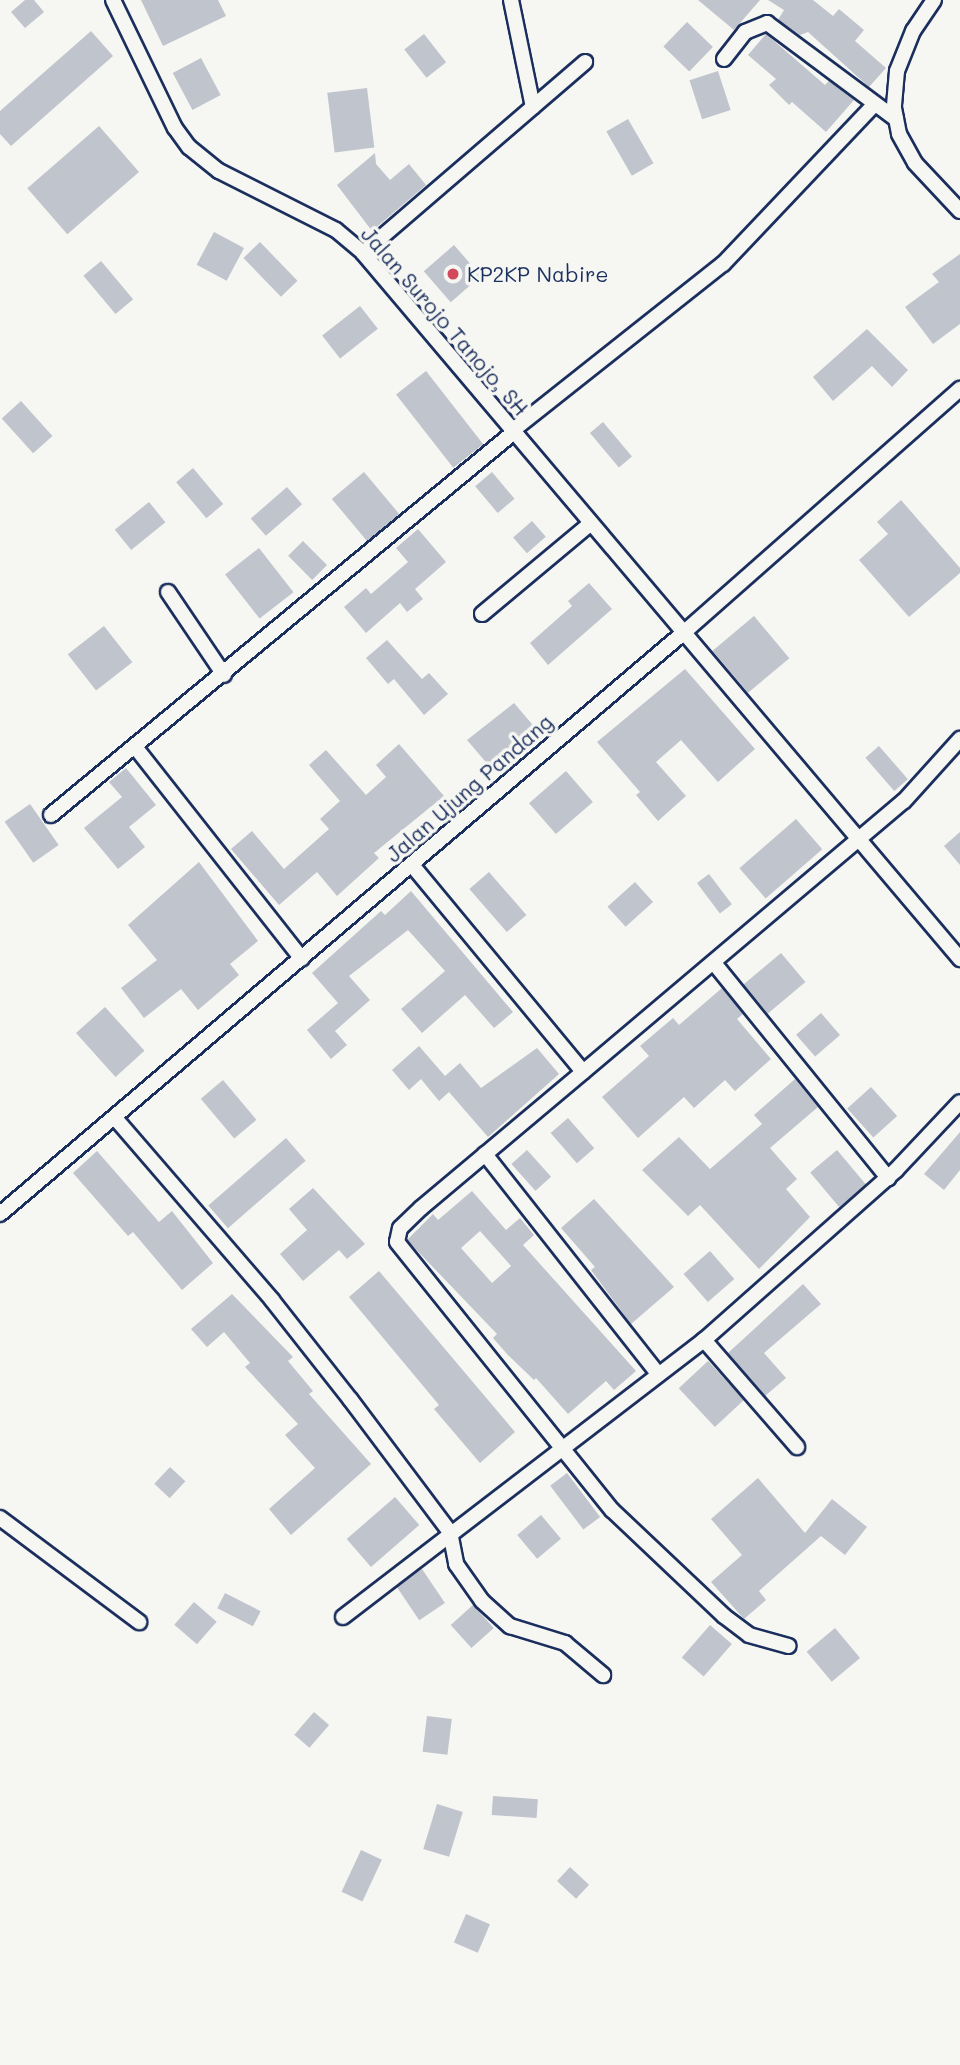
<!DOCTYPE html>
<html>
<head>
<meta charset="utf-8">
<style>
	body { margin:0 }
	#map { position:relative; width:960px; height:2065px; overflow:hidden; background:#f6f6f2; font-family:Mali,sans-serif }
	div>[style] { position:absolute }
	.building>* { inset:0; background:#c0c4cd; transform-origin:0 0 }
	.roads { filter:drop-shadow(2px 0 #1b2f5e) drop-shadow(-2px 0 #1b2f5e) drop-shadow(0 2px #1b2f5e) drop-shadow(0 -2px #1b2f5e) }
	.minor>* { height:14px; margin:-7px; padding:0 7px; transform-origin:7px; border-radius:7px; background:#f6f6f2 }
	.dots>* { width:19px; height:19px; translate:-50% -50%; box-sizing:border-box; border:4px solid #f6f6f2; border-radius:50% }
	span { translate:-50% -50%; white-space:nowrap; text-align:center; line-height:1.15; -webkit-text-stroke:7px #f6f6f2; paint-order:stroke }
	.poi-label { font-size:21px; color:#1b2f5e }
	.left { translate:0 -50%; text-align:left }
	.street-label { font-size:21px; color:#1b2f5e }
</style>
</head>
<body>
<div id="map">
	<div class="building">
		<i style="clip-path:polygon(25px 0,34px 0,44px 12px,25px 28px,11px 12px)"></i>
		<i style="clip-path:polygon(141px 0,218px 0,226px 16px,163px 46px)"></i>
		<i style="clip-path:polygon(698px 0,760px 0,734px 30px)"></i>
		<i style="clip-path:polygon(768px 0,813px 0,833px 16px,839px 9px,864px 30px,855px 41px,886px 68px,869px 87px,808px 32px,800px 35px,778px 20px,784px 10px)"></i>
		<i style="left:687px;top:22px;width:36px;height:34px;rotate:44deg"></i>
		<i style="clip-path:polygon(91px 31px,113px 56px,11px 146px,0 134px,0 111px)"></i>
		<i style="left:424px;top:34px;width:36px;height:25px;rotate:52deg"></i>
		<i style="clip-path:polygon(766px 34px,825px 85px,829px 81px,854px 100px,826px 132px,792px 102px,789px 105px,769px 85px,776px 79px,748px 55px)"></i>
		<i style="left:201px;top:58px;width:42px;height:32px;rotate:62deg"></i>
		<i style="left:718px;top:71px;width:41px;height:30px;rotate:72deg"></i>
		<i style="left:367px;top:88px;width:60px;height:40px;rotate:83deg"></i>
		<i style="left:628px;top:119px;width:51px;height:25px;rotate:60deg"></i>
		<i style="left:99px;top:126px;width:61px;height:95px;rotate:49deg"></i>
		<i style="clip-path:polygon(375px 153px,376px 164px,390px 180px,409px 164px,426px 185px,372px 231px,337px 185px)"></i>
		<i style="left:214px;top:232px;width:34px;height:37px;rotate:28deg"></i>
		<i style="left:260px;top:242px;width:54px;height:23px;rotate:46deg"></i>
		<i style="left:454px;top:245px;width:41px;height:40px;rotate:49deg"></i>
		<i style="clip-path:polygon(960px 254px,960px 324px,933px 344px,905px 307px,939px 282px,932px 274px)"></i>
		<i style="left:101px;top:261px;width:50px;height:23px;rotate:50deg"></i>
		<i style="left:360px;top:306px;width:29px;height:48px;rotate:52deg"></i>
		<i style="clip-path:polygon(867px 329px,908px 370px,892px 387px,872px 366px,833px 401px,813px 377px)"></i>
		<i style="left:426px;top:371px;width:93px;height:38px;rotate:52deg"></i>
		<i style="left:21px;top:401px;width:47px;height:26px;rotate:48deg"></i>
		<i style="left:603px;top:422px;width:45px;height:17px;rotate:50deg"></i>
		<i style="left:193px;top:468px;width:47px;height:22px;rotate:50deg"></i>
		<i style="left:364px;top:472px;width:55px;height:42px;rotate:50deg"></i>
		<i style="left:492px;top:472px;width:35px;height:22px;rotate:50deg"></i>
		<i style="left:287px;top:487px;width:23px;height:48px;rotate:49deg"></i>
		<i style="clip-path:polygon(901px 500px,960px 568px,960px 573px,909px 617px,859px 560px,888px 534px,877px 522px)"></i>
		<i style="left:149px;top:502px;width:26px;height:44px;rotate:51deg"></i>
		<i style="left:532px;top:521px;width:21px;height:25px;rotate:49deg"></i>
		<i style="clip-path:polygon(418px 529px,446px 562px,415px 589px,423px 599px,407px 612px,400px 603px,366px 633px,344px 607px,366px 588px,371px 594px,408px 562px,396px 548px)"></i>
		<i style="left:303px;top:541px;width:34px;height:21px;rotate:45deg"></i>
		<i style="left:259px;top:548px;width:56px;height:43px;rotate:52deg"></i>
		<i style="clip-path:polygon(589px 583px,612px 609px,548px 665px,530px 643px,572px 606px,568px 601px)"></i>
		<i style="left:754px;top:616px;width:55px;height:54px;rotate:50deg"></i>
		<i style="left:104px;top:626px;width:46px;height:46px;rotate:52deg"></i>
		<i style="clip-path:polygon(387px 640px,422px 679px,429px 673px,448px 694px,424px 715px,394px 679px,388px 684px,366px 658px)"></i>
		<i style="clip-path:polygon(685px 669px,755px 749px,718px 782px,681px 740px,656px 762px,686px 796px,658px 821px,636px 795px,640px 792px,597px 742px)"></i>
		<i style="clip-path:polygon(514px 703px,543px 737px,527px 751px,519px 742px,490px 767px,467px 740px)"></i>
		<i style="clip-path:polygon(399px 744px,444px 796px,374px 853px,379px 858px,337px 896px,317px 872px,279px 905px,231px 849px,252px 831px,284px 869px,329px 829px,320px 819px,340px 801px,309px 765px,326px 750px,366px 795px,386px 777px,376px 765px)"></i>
		<i style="left:879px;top:746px;width:44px;height:18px;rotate:49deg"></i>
		<i style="clip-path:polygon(126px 768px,156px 805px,129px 827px,145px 847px,118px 869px,84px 828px,122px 797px,109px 782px)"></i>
		<i style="left:566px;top:771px;width:41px;height:49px;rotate:49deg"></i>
		<i style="left:30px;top:804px;width:50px;height:31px;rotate:55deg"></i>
		<i style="left:796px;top:819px;width:40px;height:75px;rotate:49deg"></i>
		<i style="clip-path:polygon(960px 832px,960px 865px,944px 846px)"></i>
		<i style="clip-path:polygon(199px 862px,258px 941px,230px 964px,239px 975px,198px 1010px,181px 989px,144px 1018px,121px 988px,157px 960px,128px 925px)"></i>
		<i style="left:489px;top:872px;width:57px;height:26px;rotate:49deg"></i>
		<i style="left:709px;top:874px;width:38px;height:15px;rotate:53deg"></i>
		<i style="left:635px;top:882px;width:27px;height:37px;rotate:48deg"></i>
		<i style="clip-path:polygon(411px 891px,513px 1012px,494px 1028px,465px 995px,422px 1033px,401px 1009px,445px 971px,408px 930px,349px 976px,370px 1000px,335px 1031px,347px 1045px,331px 1059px,307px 1030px,338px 1003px,312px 973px,381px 911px,385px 915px)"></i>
		<i style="left:781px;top:953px;width:38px;height:49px;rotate:50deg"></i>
		<i style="clip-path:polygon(722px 988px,743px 1014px,737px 1019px,771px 1059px,735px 1091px,725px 1080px,694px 1108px,684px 1097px,638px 1138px,602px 1097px,649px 1056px,640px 1046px,673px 1018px,679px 1025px)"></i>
		<i style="left:105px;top:1007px;width:59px;height:39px;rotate:48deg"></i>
		<i style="left:821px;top:1013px;width:29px;height:33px;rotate:49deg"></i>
		<i style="clip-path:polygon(419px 1046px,445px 1076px,460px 1063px,481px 1088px,537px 1048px,559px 1074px,488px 1137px,449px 1092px,439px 1101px,421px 1079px,409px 1090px,392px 1070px)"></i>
		<i style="clip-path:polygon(795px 1079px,818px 1107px,770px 1148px,797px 1179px,786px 1189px,810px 1217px,759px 1269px,700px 1205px,688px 1216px,642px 1170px,679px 1137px,710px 1169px,762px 1124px,754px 1115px)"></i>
		<i style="left:223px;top:1080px;width:52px;height:29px;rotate:50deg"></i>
		<i style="left:871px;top:1087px;width:39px;height:32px;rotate:48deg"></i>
		<i style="left:568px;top:1118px;width:40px;height:23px;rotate:49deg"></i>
		<i style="clip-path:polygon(960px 1132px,960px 1170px,944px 1190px,924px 1174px)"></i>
		<i style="left:286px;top:1138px;width:30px;height:103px;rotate:49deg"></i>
		<i style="left:527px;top:1150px;width:36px;height:21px;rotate:48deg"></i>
		<i style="left:837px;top:1150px;width:45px;height:35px;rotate:50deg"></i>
		<i style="clip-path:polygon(97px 1151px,159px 1222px,172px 1211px,213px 1263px,182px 1290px,133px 1232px,128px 1236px,73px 1173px)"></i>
		<i style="clip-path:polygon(313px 1188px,365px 1244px,347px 1259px,339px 1250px,303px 1281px,280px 1254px,307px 1230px,289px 1209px)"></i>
		<i style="clip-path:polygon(evenodd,472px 1191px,506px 1230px,520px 1218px,534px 1235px,523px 1245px,636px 1371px,614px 1390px,606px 1381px,568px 1414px,536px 1378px,534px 1380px,507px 1354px,493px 1338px,497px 1334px,407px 1240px,433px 1214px,438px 1220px,472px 1191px,480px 1231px,511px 1266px,492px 1283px,461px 1248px,480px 1231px)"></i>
		<i style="clip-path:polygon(594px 1199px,674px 1287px,631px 1324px,591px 1270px,595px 1267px,561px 1228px)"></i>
		<i style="left:710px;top:1251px;width:37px;height:35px;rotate:49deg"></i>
		<i style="clip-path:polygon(379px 1271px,515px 1432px,480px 1463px,434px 1409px,439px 1405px,349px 1297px)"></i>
		<i style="clip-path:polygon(803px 1284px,821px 1304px,764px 1353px,786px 1378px,765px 1396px,728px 1353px)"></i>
		<i style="clip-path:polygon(232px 1294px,293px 1357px,288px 1361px,313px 1391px,309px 1394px,371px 1464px,291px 1535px,269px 1509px,315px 1468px,285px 1435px,298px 1424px,245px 1367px,250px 1363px,224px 1332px,207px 1347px,191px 1329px)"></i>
		<i style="left:708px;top:1361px;width:53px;height:40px;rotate:47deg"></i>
		<i style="left:170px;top:1467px;width:21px;height:23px;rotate:43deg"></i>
		<i style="left:567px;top:1473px;width:55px;height:21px;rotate:53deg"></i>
		<i style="clip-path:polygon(758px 1478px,805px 1533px,832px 1499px,867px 1527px,845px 1555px,821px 1536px,759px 1591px,766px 1600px,744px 1619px,711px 1582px,742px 1555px,711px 1519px)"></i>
		<i style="left:395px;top:1497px;width:37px;height:64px;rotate:49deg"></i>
		<i style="left:541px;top:1515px;width:31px;height:31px;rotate:50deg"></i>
		<i style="left:422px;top:1569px;width:41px;height:31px;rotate:56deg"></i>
		<i style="left:225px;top:1593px;width:40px;height:17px;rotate:27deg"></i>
		<i style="left:194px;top:1602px;width:30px;height:30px;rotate:41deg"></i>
		<i style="left:473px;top:1605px;width:31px;height:30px;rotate:48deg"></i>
		<i style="left:710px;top:1625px;width:29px;height:43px;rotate:41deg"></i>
		<i style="left:835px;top:1628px;width:39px;height:37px;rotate:50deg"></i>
		<i style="left:314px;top:1712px;width:20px;height:30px;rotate:41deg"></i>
		<i style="left:427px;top:1716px;width:25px;height:36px;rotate:7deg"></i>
		<i style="left:493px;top:1796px;width:45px;height:19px;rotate:4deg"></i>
		<i style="left:437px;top:1804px;width:27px;height:47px;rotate:17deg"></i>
		<i style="left:361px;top:1850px;width:23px;height:46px;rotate:25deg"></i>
		<i style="left:570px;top:1867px;width:26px;height:19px;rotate:43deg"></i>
		<i style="left:466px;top:1914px;width:26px;height:31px;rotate:23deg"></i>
	</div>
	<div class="roads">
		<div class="minor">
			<i style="left:113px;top:0;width:142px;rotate:64.2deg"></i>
			<i style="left:175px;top:128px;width:24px;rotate:54deg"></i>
			<i style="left:189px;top:147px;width:38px;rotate:39deg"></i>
			<i style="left:219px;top:171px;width:131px;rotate:26.8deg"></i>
			<i style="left:336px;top:230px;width:35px;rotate:40deg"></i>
			<i style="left:363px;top:253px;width:925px;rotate:49.78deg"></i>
			<i style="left:511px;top:0;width:109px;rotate:78.4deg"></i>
			<i style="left:934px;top:0;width:37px;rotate:124deg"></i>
			<i style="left:913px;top:31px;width:43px;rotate:111.8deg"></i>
			<i style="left:897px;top:71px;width:37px;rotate:95deg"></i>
			<i style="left:894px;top:108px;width:26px;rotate:79deg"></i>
			<i style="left:899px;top:134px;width:33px;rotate:61deg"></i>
			<i style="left:915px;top:163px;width:66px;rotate:46.8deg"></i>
			<i style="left:724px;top:59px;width:34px;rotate:-52deg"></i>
			<i style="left:745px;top:32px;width:24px;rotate:-22deg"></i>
			<i style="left:767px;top:23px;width:161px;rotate:36.7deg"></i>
			<i style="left:363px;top:253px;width:293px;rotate:-40.7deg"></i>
			<i style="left:512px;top:431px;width:269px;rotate:-38.4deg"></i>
			<i style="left:723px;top:264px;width:218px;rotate:-46.5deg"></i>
			<i style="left:168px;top:592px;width:100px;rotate:56deg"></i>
			<i style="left:482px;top:614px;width:141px;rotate:-39.8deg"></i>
			<i style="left:136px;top:748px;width:268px;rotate:51.8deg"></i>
			<i style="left:51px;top:815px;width:601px;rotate:-39.6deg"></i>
			<i style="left:412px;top:865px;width:268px;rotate:50.4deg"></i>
			<i style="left:583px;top:1072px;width:212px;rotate:140deg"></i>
			<i style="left:421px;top:1208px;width:29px;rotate:136deg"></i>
			<i style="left:400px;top:1228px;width:14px;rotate:102deg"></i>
			<i style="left:397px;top:1242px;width:344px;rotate:51.3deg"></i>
			<i style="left:612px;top:1510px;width:154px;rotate:43.4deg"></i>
			<i style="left:724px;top:1616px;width:31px;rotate:37deg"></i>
			<i style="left:749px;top:1635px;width:41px;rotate:15.4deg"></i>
			<i style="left:714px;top:963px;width:277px;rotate:51deg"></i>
			<i style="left:583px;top:1072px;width:420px;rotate:-40.2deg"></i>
			<i style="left:904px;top:801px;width:84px;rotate:-47.9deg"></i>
			<i style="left:116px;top:1119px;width:239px;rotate:49.2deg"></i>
			<i style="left:272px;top:1300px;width:126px;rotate:51.8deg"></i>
			<i style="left:350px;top:1399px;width:166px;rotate:53.1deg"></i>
			<i style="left:450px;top:1532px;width:33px;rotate:79deg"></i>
			<i style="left:456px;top:1564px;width:45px;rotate:54.9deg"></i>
			<i style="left:482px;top:1601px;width:38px;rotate:42deg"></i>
			<i style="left:510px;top:1626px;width:58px;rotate:17.2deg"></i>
			<i style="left:565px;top:1643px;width:50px;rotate:40.1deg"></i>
			<i style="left:485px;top:1154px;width:280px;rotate:51.8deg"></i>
			<i style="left:0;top:1214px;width:895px;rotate:-40.38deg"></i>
			<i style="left:682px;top:634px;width:371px;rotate:-41.4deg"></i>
			<i style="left:704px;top:1340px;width:142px;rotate:49deg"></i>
			<i style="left:0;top:1518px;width:174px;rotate:36.8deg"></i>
			<i style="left:343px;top:1617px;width:455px;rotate:-37.5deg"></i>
			<i style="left:704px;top:1340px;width:256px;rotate:-41.5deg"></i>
			<i style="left:896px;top:1170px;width:93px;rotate:-46.7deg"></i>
		</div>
	</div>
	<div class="dots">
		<i style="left:453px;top:274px;background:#d1495b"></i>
	</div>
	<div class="poi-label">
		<span class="left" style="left:467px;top:274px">KP2KP Nabire</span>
	</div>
	<div class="street-label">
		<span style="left:445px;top:321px;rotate:49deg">Jalan Surojo Tanojo, SH</span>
		<span style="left:469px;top:788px;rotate:-41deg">Jalan Ujung Pandang</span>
	</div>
</div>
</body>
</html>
